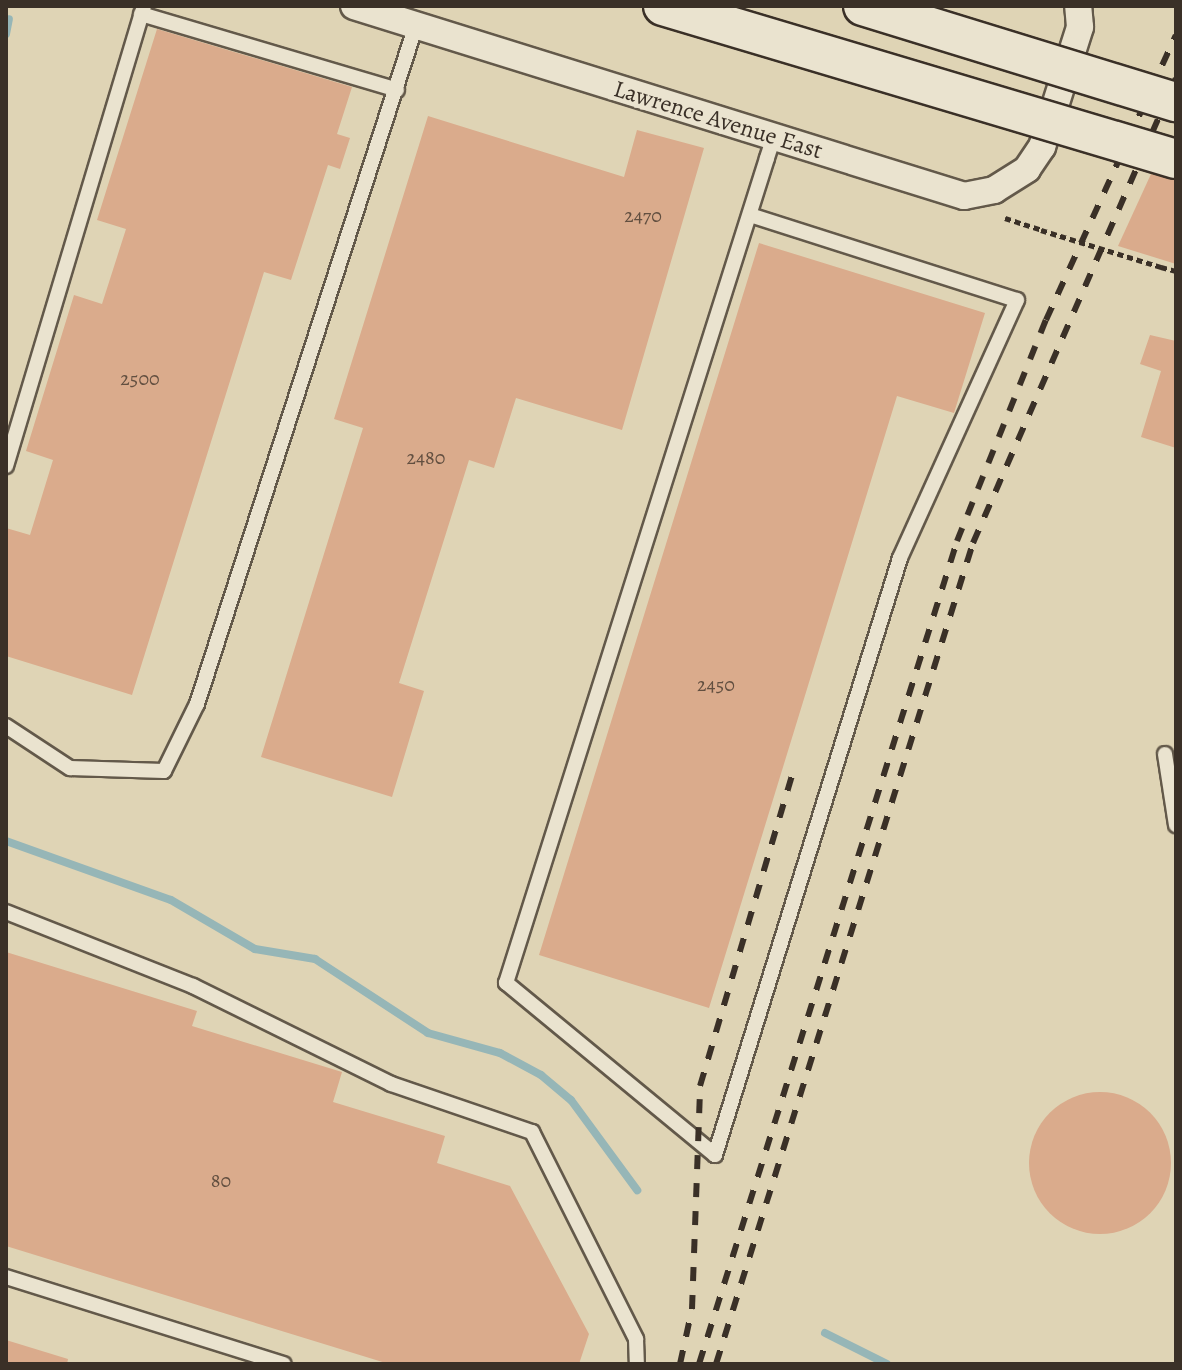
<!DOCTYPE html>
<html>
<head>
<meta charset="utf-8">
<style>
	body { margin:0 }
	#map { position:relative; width:1182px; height:1370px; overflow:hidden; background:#dfd4b5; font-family:Alegreya,serif }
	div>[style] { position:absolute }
	.stream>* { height:8px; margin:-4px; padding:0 4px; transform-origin:4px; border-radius:4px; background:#96b6b7 }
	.building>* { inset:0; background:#daab8c }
	.round { border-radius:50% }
	.path>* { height:5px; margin-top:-2.5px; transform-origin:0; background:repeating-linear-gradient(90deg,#3a3027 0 6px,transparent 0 10px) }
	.roads { filter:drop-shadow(2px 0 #63594a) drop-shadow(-2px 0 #63594a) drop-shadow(0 2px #63594a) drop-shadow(0 -2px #63594a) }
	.lane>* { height:14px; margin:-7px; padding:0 7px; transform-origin:7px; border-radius:7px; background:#eae3cf }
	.street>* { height:26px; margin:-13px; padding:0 13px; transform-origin:13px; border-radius:13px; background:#eae3cf }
	.rail>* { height:6px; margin-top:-3px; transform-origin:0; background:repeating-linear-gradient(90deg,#3a3027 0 14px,transparent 0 28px) }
	.path-bridge>* { height:5px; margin-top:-2.5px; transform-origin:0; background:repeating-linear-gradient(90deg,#3a3027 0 6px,transparent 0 10px) }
	.bridges { filter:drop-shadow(2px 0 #3a3027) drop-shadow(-2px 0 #3a3027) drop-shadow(0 2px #3a3027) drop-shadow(0 -2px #3a3027) }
	.secondary-bridge>* { height:38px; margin:-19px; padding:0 19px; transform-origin:19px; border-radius:19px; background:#eae3cf }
	span { translate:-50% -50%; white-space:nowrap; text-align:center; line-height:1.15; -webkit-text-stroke:8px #eae3cf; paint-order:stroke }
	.number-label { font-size:20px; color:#624f40 }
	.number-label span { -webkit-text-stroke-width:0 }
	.street-label { font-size:24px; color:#3a3027 }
	.frame { position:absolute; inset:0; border:8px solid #3a3027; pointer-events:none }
</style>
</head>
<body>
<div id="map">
	<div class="stream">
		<i style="left:6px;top:34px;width:15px;rotate:-79deg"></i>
		<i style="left:6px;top:841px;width:175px;rotate:19.7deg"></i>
		<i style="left:171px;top:900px;width:97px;rotate:30.3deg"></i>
		<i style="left:255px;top:949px;width:61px;rotate:9.5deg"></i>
		<i style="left:315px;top:959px;width:135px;rotate:33.2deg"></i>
		<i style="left:428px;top:1033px;width:75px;rotate:15.5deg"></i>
		<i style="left:500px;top:1053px;width:47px;rotate:28.2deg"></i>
		<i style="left:541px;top:1075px;width:39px;rotate:40deg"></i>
		<i style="left:571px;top:1100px;width:112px;rotate:53.7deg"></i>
		<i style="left:825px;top:1333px;width:69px;rotate:26.6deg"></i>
	</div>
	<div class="building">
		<i style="clip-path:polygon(157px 29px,352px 87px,337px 134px,350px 138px,340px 169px,328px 165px,291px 280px,264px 272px,132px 695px,6px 656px,6px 528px,30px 535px,53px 460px,26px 451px,74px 295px,102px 304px,126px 229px,97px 220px)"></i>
		<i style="clip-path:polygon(428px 116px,624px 177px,637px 130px,704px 148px,622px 430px,516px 398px,494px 468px,469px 460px,399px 683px,424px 691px,392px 797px,261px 757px,363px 428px,334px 419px)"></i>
		<i style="clip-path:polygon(1151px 174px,1176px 180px,1176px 264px,1118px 246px)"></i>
		<i style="clip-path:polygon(759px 243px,985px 313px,954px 413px,897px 396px,709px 1008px,539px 955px)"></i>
		<i style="clip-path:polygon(1150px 335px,1176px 341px,1176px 448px,1141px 437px,1161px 371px,1140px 364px)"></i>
		<i style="clip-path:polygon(6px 952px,197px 1011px,192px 1026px,342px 1072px,333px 1102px,445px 1136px,437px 1163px,510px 1186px,589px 1334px,579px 1364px,389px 1364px,6px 1246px)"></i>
		<i class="round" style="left:1029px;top:1092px;width:142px;height:142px"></i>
		<i style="clip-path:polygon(6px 1340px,68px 1359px,67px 1364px,6px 1364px)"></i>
	</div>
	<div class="path">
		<i style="left:1005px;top:218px;width:38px;rotate:18deg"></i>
		<i style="left:1161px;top:267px;width:16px;rotate:15deg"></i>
	</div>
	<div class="roads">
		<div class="lane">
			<i style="left:141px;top:14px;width:267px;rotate:16.5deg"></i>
			<i style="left:750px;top:215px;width:280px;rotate:17.7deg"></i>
			<i style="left:1017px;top:300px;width:283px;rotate:114.4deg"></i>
			<i style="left:900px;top:558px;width:625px;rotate:107.22deg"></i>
			<i style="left:715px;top:1155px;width:271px;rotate:-140.5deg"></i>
			<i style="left:506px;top:983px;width:865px;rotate:-72.44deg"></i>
			<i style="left:767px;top:158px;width:22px;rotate:-72deg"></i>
			<i style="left:6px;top:466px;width:480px;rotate:-73.3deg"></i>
			<i style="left:6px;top:726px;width:77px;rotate:33.3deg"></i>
			<i style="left:70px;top:768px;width:94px;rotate:1.8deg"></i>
			<i style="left:164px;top:771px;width:75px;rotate:-63.8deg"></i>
			<i style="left:197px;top:704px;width:713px;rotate:-72.12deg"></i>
			<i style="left:1165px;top:754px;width:72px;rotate:81.2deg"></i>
			<i style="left:6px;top:912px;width:201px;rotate:21.6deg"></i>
			<i style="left:193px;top:986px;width:221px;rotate:26.3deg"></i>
			<i style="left:391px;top:1084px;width:149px;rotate:18.8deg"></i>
			<i style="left:532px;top:1132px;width:232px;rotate:63.3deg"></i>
			<i style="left:636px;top:1339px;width:25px;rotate:88deg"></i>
			<i style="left:6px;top:1277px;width:291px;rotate:17.4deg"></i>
		</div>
		<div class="street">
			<i style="left:354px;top:6px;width:639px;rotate:17.3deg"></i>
			<i style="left:964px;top:196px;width:31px;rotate:-11deg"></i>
			<i style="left:994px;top:190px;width:39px;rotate:-32deg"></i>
			<i style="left:1027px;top:169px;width:27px;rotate:-56deg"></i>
			<i style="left:1042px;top:147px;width:126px;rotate:-72.4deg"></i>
			<i style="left:1080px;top:27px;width:21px;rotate:-95deg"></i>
		</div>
	</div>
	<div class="rail">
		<i style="left:680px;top:1364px;width:56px;rotate:-77.7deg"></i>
		<i style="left:692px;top:1309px;width:223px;rotate:-87.9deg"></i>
		<i style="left:700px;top:1086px;width:324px;rotate:-73.5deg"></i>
		<i style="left:699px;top:1364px;width:862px;rotate:-72.59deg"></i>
		<i style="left:957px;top:541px;width:238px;rotate:-68.1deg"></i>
		<i style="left:1046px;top:320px;width:313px;rotate:-65.5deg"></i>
		<i style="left:716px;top:1364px;width:860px;rotate:-72.62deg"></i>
		<i style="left:973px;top:543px;width:507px;rotate:-66.42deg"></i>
	</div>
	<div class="path-bridge">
		<i style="left:1041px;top:230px;width:126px;rotate:17.1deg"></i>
	</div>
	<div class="bridges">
		<div class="secondary-bridge">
			<i style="left:663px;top:6px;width:535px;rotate:16.61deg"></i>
			<i style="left:863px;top:6px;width:327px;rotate:17.1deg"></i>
		</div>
	</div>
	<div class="number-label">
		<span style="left:643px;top:215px">2470</span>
		<span style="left:140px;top:378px">2500</span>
		<span style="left:426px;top:457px">2480</span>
		<span style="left:716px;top:684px">2450</span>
		<span style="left:221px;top:1180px">80</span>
	</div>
	<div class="street-label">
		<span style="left:718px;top:120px;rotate:17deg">Lawrence Avenue East</span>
	</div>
	<div class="frame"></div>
</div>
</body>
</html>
